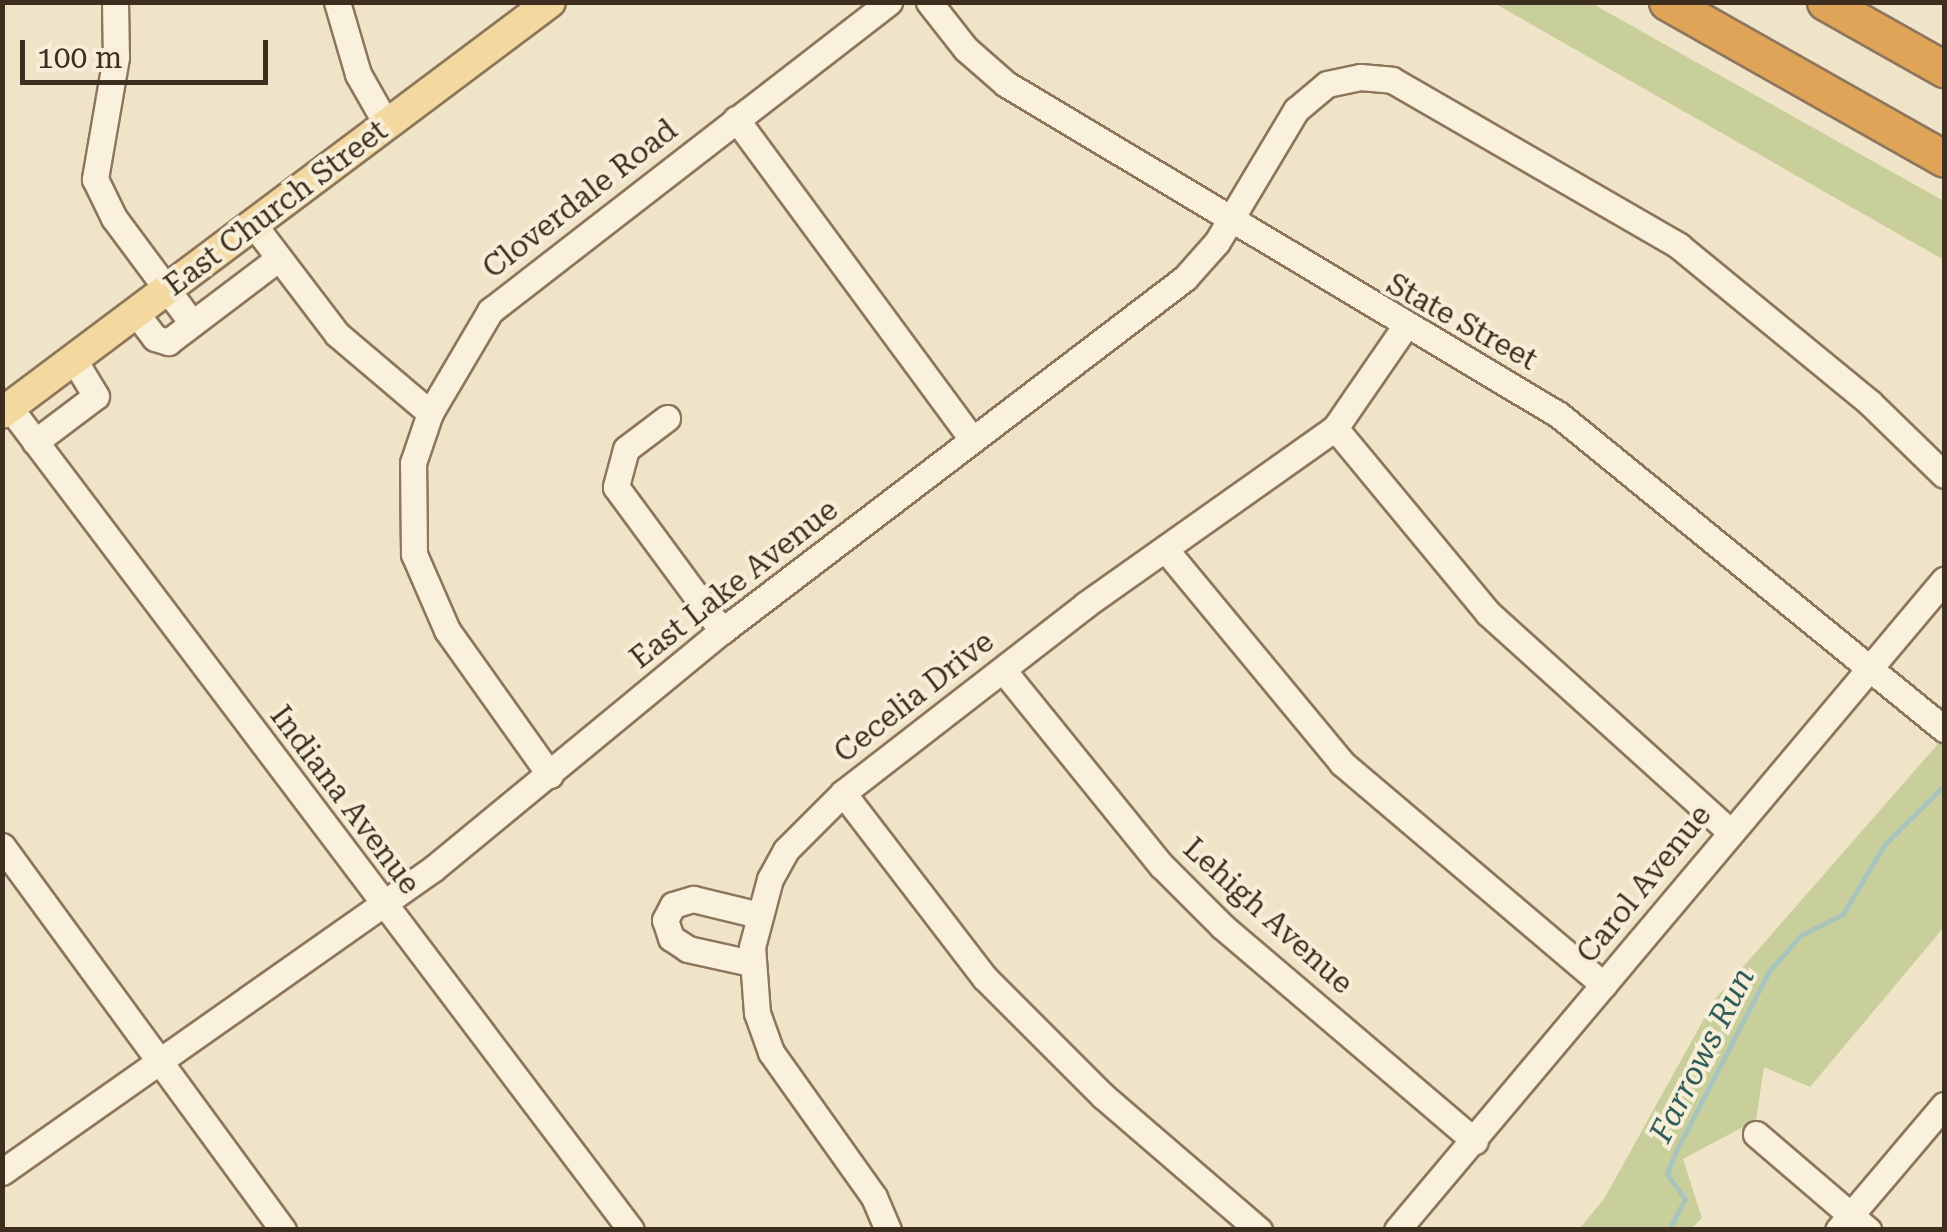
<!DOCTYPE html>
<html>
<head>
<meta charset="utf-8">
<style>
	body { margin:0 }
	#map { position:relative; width:1947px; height:1232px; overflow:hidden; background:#f0e4c8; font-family:"Roboto Serif",serif }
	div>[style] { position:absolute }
	.green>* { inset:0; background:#c9cf9b }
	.stream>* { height:5px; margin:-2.5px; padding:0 2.5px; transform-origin:2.5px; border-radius:2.5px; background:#a9c4bc }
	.roads { filter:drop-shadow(2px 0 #8d765c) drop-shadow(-2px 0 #8d765c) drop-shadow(0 2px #8d765c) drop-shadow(0 -2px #8d765c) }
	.minor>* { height:25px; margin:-12.5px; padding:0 12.5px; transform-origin:12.5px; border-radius:12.5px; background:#faf1dc }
	.major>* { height:30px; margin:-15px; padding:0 15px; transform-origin:15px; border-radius:15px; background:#f3d9a0 }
	.highway>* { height:35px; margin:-17.5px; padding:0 17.5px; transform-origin:17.5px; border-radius:17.5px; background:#e0a458 }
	span { translate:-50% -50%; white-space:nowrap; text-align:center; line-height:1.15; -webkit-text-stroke:8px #f7eed8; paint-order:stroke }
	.street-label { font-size:30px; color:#3d2e20 }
	.water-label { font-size:32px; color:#2f5d5a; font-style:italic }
	.frame { position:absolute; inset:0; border:5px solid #3d2e20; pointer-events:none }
	.scale { position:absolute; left:20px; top:40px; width:248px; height:45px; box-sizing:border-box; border:5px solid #3d2e20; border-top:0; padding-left:12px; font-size:30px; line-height:35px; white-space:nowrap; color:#3d2e20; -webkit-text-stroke:8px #f7eed8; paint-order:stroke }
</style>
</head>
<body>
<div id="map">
	<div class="green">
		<i style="clip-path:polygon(1494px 3px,1591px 3px,1944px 201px,1944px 260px)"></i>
		<i style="clip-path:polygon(1944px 737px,1944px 927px,1810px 1087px,1764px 1067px,1756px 1120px,1683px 1159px,1702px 1218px,1691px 1229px,1578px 1230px,1604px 1199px,1715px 999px)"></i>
	</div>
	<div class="stream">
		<i style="left:1669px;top:1230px;width:35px;rotate:-63deg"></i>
		<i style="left:1685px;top:1199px;width:31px;rotate:-126deg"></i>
		<i style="left:1667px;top:1174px;width:22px;rotate:-69deg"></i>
		<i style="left:1675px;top:1153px;width:205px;rotate:-62.7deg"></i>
		<i style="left:1769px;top:971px;width:48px;rotate:-48.4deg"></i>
		<i style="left:1801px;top:935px;width:47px;rotate:-26.6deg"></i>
		<i style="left:1843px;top:914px;width:80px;rotate:-59.3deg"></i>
		<i style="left:1884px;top:845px;width:85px;rotate:-45deg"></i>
	</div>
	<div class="roads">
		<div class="minor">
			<i style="left:115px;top:2px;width:55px;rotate:89deg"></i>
			<i style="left:116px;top:57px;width:124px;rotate:99.8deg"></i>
			<i style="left:95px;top:179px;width:43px;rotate:64deg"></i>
			<i style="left:114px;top:218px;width:131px;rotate:53.4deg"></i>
			<i style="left:337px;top:2px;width:75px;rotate:73.7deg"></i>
			<i style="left:358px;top:74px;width:59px;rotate:60.4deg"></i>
			<i style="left:929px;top:2px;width:60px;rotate:51.8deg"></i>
			<i style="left:966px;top:49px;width:53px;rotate:41.2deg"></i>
			<i style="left:1006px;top:84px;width:644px;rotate:30.9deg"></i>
			<i style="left:1559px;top:415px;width:497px;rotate:39.2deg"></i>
			<i style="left:736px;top:119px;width:398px;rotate:53.6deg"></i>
			<i style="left:254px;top:225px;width:137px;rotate:52.7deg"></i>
			<i style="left:337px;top:334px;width:122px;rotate:40.3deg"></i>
			<i style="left:136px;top:313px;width:31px;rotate:53deg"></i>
			<i style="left:155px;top:338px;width:14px;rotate:17deg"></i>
			<i style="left:168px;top:342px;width:139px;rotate:-37.1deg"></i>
			<i style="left:10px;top:408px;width:1030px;rotate:52.93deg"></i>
			<i style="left:667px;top:418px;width:51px;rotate:142.9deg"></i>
			<i style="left:626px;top:449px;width:39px;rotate:105deg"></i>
			<i style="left:616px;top:487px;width:179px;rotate:53.6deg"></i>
			<i style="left:1335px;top:428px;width:240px;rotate:50.4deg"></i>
			<i style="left:1488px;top:613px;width:324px;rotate:42.1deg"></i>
			<i style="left:35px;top:442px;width:76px;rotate:-37deg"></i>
			<i style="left:96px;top:396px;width:42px;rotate:-121.4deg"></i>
			<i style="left:1165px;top:549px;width:278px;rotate:50.4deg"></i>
			<i style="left:1342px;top:763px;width:343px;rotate:40.3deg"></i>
			<i style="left:1003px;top:670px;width:252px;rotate:51deg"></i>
			<i style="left:1162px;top:866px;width:85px;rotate:45deg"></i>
			<i style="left:1222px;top:926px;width:332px;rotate:40.4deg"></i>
			<i style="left:550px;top:775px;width:178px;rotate:-125.4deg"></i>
			<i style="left:447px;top:630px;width:83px;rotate:-113.5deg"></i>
			<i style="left:414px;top:554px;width:91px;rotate:-90.6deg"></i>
			<i style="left:413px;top:463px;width:53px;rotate:-71.2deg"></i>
			<i style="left:430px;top:413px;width:118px;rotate:-59.5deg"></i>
			<i style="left:490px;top:311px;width:505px;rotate:-37.76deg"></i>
			<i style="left:843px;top:793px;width:233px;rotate:52.5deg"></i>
			<i style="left:985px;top:978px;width:167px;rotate:45deg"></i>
			<i style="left:1103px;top:1096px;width:206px;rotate:40.7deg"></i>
			<i style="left:2px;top:846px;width:476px;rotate:53.8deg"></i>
			<i style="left:751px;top:963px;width:65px;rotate:-167.5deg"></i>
			<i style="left:688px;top:949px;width:20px;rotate:-147deg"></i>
			<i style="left:671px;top:938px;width:19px;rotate:-108deg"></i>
			<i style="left:665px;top:920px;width:17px;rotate:-62deg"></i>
			<i style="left:673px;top:905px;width:21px;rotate:-17deg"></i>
			<i style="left:693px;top:899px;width:68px;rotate:13.6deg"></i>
			<i style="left:1756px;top:1134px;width:148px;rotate:40.6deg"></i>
			<i style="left:2px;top:1172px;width:528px;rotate:-35.13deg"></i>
			<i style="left:434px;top:868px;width:373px;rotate:-39.5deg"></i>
			<i style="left:722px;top:631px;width:582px;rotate:-37.32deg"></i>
			<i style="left:1185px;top:278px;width:48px;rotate:-48.4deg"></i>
			<i style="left:1217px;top:242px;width:154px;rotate:-59.1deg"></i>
			<i style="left:1296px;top:110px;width:40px;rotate:-40deg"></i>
			<i style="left:1327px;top:84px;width:34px;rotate:-12deg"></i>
			<i style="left:1360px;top:77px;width:32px;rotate:5deg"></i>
			<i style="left:1392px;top:80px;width:332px;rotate:30deg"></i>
			<i style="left:1679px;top:246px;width:247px;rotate:39.4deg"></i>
			<i style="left:1870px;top:403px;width:103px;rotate:44.2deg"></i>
			<i style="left:888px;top:1230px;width:36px;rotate:-113deg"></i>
			<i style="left:874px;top:1197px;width:178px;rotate:-125.4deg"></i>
			<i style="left:771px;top:1052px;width:41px;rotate:-109.7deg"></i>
			<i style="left:757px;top:1013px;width:66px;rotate:-94.3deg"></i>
			<i style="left:752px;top:947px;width:70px;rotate:-75.2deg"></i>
			<i style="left:770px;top:879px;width:33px;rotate:-61deg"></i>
			<i style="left:786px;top:850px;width:81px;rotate:-45deg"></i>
			<i style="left:843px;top:793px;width:306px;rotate:-37.8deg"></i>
			<i style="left:1085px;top:605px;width:306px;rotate:-35.3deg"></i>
			<i style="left:1335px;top:428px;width:121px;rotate:-55.4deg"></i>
			<i style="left:1397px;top:1230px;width:850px;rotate:-49.92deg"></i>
			<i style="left:1838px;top:1230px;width:164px;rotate:-49.7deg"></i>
		</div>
		<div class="major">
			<i style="left:2px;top:413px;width:685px;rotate:-36.87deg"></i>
		</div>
		<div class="highway">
			<i style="left:1667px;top:2px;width:318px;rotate:29.5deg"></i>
			<i style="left:1825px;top:2px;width:137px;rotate:29.4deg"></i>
		</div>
	</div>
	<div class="street-label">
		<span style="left:580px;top:199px;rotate:-38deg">Cloverdale Road</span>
		<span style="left:276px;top:208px;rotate:-37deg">East Church Street</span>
		<span style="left:1462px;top:322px;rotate:29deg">State Street</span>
		<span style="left:734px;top:584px;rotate:-38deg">East Lake Avenue</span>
		<span style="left:914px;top:697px;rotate:-38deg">Cecelia Drive</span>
		<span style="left:345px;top:800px;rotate:53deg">Indiana Avenue</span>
		<span style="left:1644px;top:884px;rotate:-51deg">Carol Avenue</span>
		<span style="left:1268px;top:916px;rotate:42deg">Lehigh Avenue</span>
	</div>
	<div class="water-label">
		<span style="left:1702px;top:1055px;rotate:-63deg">Farrows Run</span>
	</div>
	<div class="frame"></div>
	<div class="scale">100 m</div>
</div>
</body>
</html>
